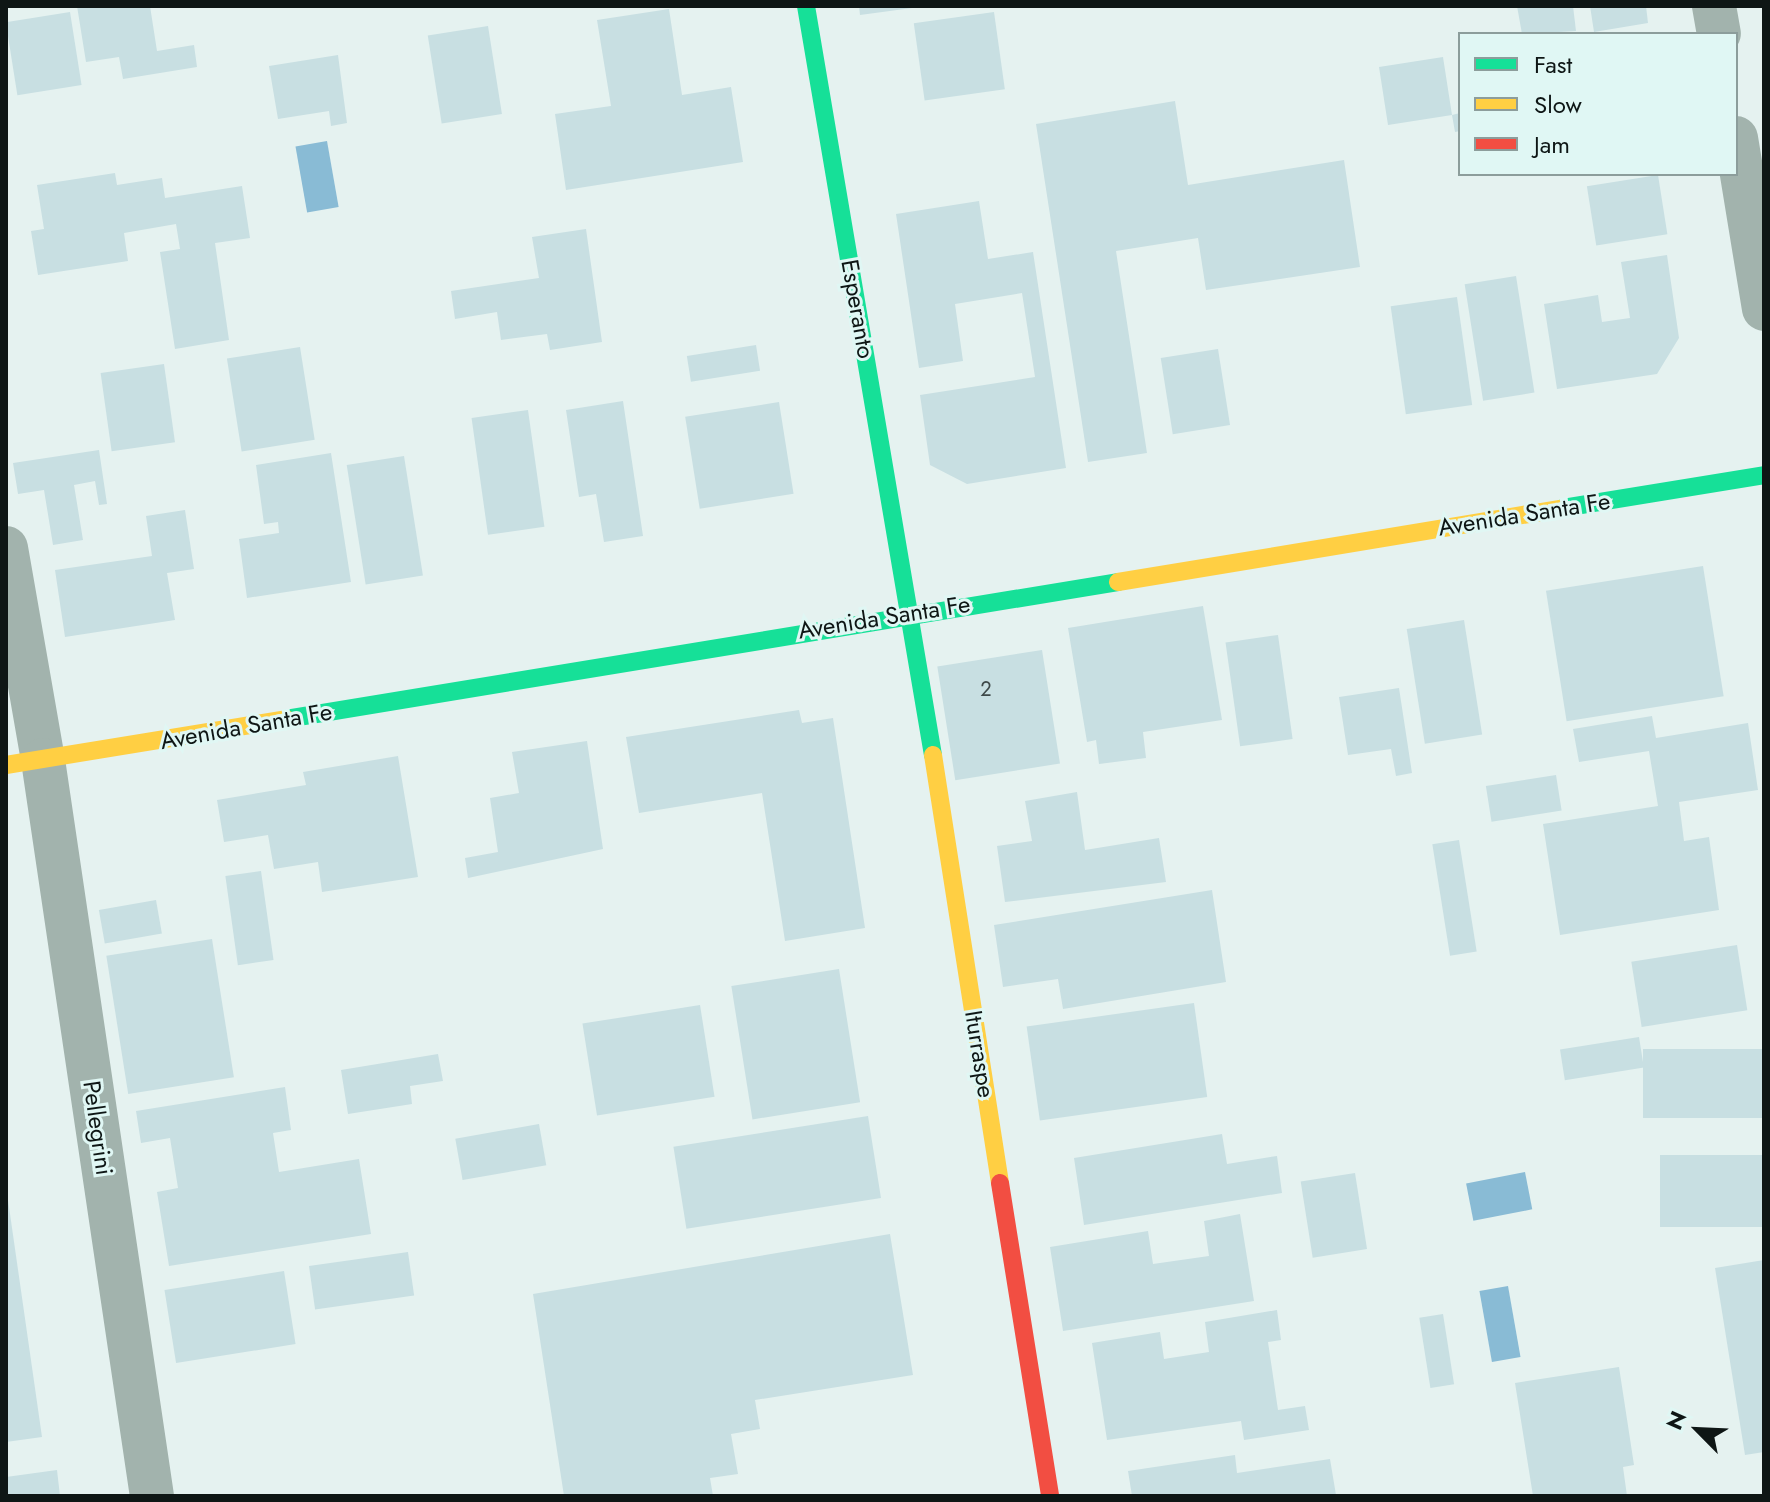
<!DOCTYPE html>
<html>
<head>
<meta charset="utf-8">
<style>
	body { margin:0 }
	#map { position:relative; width:1770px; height:1502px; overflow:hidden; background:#e5f2f0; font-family:Jost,sans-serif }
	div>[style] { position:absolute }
	.water>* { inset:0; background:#89bbd5; transform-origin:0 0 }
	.building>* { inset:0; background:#c8dfe2; transform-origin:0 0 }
	.street>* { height:44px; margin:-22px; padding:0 22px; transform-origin:22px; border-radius:22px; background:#a2b3ad }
	.fast>* { height:18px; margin:-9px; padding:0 9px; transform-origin:9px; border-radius:9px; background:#16e098 }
	.slow>* { height:18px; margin:-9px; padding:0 9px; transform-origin:9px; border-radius:9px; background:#ffcf43 }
	.jam>* { height:18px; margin:-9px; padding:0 9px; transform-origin:9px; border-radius:9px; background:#f24e42 }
	span { translate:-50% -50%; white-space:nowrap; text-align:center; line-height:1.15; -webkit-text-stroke:6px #e0f7f4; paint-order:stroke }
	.number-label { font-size:20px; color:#3e4949 }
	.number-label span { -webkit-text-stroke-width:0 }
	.street-label { font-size:24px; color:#0e1615 }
	.frame { position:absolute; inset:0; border:8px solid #0e1615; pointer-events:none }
	.legend { position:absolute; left:1458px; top:32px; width:280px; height:144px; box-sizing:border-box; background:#e0f7f4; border:2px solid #8c9d9b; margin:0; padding:10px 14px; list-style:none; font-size:24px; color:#0e1615 }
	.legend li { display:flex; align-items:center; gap:16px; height:40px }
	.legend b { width:40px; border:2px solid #8c9d9b }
	.north { position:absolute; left:1658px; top:1390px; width:80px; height:80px; -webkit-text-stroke:6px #e0f7f4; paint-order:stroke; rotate:294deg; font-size:22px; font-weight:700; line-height:32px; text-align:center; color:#0e1615 }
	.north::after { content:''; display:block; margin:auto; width:28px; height:36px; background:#0e1615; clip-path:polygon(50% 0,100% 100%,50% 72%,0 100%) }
</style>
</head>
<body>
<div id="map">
	<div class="water">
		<i style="left:327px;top:141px;width:67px;height:32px;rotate:80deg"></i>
		<i style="left:1525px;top:1172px;width:38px;height:60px;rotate:79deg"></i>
		<i style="left:1508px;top:1286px;width:72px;height:29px;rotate:80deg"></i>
	</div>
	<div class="building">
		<i style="clip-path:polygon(77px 6px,150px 6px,157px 51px,194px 45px,197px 67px,123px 79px,119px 57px,86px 62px)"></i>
		<i style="clip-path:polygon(859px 6px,912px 6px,912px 8px,860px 15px)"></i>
		<i style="clip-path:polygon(1517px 6px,1573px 6px,1576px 31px,1522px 34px)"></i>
		<i style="clip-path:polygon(1590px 6px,1646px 6px,1648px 23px,1594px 32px)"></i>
		<i style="clip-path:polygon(669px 9px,682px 95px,731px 87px,743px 162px,566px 190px,555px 114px,611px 106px,597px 20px)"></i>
		<i style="left:70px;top:12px;width:74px;height:65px;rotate:81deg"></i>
		<i style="left:994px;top:12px;width:78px;height:81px;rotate:82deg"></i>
		<i style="left:488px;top:26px;width:89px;height:61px;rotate:81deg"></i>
		<i style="clip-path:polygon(338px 55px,347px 123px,331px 126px,329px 111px,278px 119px,269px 66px)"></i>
		<i style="clip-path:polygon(1443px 57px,1452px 115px,1460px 113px,1460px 131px,1455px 132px,1452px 115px,1388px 125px,1379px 67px)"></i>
		<i style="clip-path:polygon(1175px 101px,1188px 185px,1344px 160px,1360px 267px,1206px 290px,1198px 238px,1116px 251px,1147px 453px,1088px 462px,1036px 124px)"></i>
		<i style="clip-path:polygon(115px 173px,117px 185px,162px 178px,165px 198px,242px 186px,250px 238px,215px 243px,229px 340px,175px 349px,160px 252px,180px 249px,176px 224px,124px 233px,128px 261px,38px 275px,31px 231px,44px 229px,37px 185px)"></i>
		<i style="left:1658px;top:175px;width:60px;height:72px;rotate:81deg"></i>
		<i style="clip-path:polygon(979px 201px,988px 259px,1033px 252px,1066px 468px,967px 484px,930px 465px,920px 395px,1035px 377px,1022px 293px,955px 304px,963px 361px,919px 368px,896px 214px)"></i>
		<i style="clip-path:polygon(586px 229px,602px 342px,550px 350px,547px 334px,501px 340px,497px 312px,455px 319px,451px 291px,539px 278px,532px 237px)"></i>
		<i style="clip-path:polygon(1667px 255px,1679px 338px,1657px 374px,1557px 389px,1544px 304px,1598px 295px,1602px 322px,1630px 318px,1621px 262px)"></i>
		<i style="left:1516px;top:276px;width:118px;height:52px;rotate:81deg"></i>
		<i style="left:1457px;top:297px;width:109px;height:67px;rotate:82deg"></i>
		<i style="left:756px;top:345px;width:26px;height:70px;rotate:81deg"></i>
		<i style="left:300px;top:347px;width:94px;height:74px;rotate:81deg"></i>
		<i style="left:1218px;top:349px;width:77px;height:58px;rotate:81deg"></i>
		<i style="left:164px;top:364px;width:79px;height:64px;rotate:82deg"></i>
		<i style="clip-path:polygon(623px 401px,643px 536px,604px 542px,596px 494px,579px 497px,566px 410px)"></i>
		<i style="left:779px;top:402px;width:93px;height:95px;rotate:81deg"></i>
		<i style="left:528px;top:410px;width:118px;height:57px;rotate:82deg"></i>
		<i style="clip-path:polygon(99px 450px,107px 504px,99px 505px,95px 481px,74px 485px,83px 540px,53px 545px,44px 490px,18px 494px,13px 463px)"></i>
		<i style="clip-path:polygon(331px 453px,351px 582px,247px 598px,239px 539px,279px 533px,278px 522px,264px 524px,256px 465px)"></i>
		<i style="left:404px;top:456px;width:121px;height:58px;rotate:81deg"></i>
		<i style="clip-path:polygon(185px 510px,194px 569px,167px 573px,175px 620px,65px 637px,55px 570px,152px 556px,146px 516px)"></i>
		<i style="left:1703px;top:566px;width:132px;height:159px;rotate:81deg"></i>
		<i style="clip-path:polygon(1203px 606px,1222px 720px,1143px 732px,1146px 758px,1099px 764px,1096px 740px,1087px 742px,1068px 628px)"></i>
		<i style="left:1464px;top:620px;width:116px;height:58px;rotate:81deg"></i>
		<i style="left:1278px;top:635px;width:105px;height:53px;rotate:82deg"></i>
		<i style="left:1042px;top:650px;width:115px;height:106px;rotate:81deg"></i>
		<i style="clip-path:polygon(1399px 688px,1412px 773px,1396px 776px,1391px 749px,1348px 755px,1339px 697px)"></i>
		<i style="clip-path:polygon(799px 710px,802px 723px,833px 718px,865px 928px,785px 941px,762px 793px,639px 813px,626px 737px)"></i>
		<i style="clip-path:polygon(1652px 716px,1656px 738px,1748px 723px,1758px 790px,1679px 802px,1684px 841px,1709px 837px,1719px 910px,1560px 935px,1543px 824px,1658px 806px,1649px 751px,1579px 762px,1573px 729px)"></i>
		<i style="clip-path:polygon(587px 741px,603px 849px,468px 878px,465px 858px,498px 852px,490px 798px,519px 793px,512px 752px)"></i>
		<i style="clip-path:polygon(398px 756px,418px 877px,322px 892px,318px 862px,274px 869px,268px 835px,224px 842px,217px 800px,306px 785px,303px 772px)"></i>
		<i style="left:1556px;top:775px;width:36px;height:71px;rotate:81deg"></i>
		<i style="clip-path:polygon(1077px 792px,1085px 850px,1159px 838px,1166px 882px,1005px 902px,997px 846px,1032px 841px,1025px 801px)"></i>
		<i style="left:1459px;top:840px;width:113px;height:27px;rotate:81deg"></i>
		<i style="left:261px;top:871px;width:90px;height:36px;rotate:82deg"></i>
		<i style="clip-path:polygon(1212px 890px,1226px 982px,1063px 1009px,1058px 979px,1003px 987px,994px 925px)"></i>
		<i style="left:156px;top:900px;width:34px;height:58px;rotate:80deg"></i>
		<i style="left:212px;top:939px;width:140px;height:107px;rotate:81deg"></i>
		<i style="left:1737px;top:945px;width:66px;height:107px;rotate:81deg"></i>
		<i style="left:839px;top:969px;width:135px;height:109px;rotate:81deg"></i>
		<i style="left:1194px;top:1003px;width:95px;height:169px;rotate:82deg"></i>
		<i style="left:700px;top:1005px;width:93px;height:119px;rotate:81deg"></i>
		<i style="left:1639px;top:1037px;width:31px;height:80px;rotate:81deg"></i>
		<i style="left:1764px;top:1049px;width:69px;height:121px;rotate:90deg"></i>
		<i style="clip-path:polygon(438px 1054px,443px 1081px,410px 1086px,412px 1104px,348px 1114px,341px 1070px)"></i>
		<i style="clip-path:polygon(285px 1087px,291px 1130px,273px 1133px,279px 1172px,359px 1159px,371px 1234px,169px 1266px,157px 1192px,178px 1188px,170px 1138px,141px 1143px,136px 1111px)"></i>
		<i style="left:868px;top:1116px;width:83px;height:197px;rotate:81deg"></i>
		<i style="left:539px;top:1124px;width:42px;height:85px;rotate:80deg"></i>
		<i style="clip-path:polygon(1222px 1134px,1227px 1164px,1277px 1156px,1282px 1193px,1084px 1225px,1074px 1158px)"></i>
		<i style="left:1764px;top:1155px;width:72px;height:104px;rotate:90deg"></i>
		<i style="left:1355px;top:1173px;width:77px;height:55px;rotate:81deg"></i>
		<i style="clip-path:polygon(6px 1186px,42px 1437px,6px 1442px)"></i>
		<i style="clip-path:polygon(1240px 1214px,1254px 1301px,1063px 1331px,1050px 1247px,1148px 1231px,1153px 1264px,1209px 1256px,1204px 1221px)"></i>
		<i style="clip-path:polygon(890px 1234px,913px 1375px,755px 1400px,760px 1429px,731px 1434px,738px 1474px,710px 1478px,713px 1496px,564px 1496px,533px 1294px)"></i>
		<i style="left:408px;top:1252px;width:44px;height:100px;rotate:82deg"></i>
		<i style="clip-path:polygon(1764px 1260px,1764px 1452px,1745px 1455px,1715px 1268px)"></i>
		<i style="left:284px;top:1271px;width:74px;height:121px;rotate:81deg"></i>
		<i style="clip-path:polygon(1277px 1310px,1281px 1340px,1268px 1342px,1278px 1410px,1305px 1406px,1309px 1430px,1244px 1440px,1241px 1421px,1107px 1440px,1092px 1343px,1160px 1332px,1164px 1359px,1209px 1352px,1205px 1322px)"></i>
		<i style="left:1443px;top:1314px;width:71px;height:24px;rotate:81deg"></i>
		<i style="clip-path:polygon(1619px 1367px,1634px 1465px,1623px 1467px,1627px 1496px,1533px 1496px,1515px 1383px)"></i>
		<i style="clip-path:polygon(1235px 1455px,1237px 1473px,1330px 1459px,1336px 1495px,1132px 1496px,1128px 1471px)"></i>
		<i style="clip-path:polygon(57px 1470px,60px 1496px,6px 1496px,6px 1477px)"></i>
	</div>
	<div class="street">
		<i style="left:1714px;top:6px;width:28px;rotate:80deg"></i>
		<i style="left:1736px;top:138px;width:173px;rotate:80.7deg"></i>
		<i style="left:6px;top:548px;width:215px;rotate:80.1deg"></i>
		<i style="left:43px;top:760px;width:744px;rotate:81.58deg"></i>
	</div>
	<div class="fast">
		<i style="left:806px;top:6px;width:760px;rotate:80.38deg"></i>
		<i style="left:1563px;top:508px;width:204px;rotate:-9.3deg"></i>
		<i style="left:286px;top:719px;width:843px;rotate:-9.35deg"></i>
	</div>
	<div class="slow">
		<i style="left:1118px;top:582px;width:451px;rotate:-9.4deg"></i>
		<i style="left:933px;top:755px;width:433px;rotate:81.1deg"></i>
		<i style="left:6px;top:765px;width:284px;rotate:-9.3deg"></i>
	</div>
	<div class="jam">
		<i style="left:1000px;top:1183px;width:317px;rotate:80.9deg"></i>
	</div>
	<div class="number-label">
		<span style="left:986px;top:689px">2</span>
	</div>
	<div class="street-label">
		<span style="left:858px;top:309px;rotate:80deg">Esperanto</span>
		<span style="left:1524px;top:514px;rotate:-9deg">Avenida Santa Fe</span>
		<span style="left:884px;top:617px;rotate:-9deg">Avenida Santa Fe</span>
		<span style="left:246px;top:726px;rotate:-10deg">Avenida Santa Fe</span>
		<span style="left:980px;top:1054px;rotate:81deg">Iturraspe</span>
		<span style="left:98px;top:1128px;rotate:82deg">Pellegrini</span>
	</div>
	<div class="frame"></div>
	<ul class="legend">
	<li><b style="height:10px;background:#16e098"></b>Fast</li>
	<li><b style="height:10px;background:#ffcf43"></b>Slow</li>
	<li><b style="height:10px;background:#f24e42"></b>Jam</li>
	</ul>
	<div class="north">N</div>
</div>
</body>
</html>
